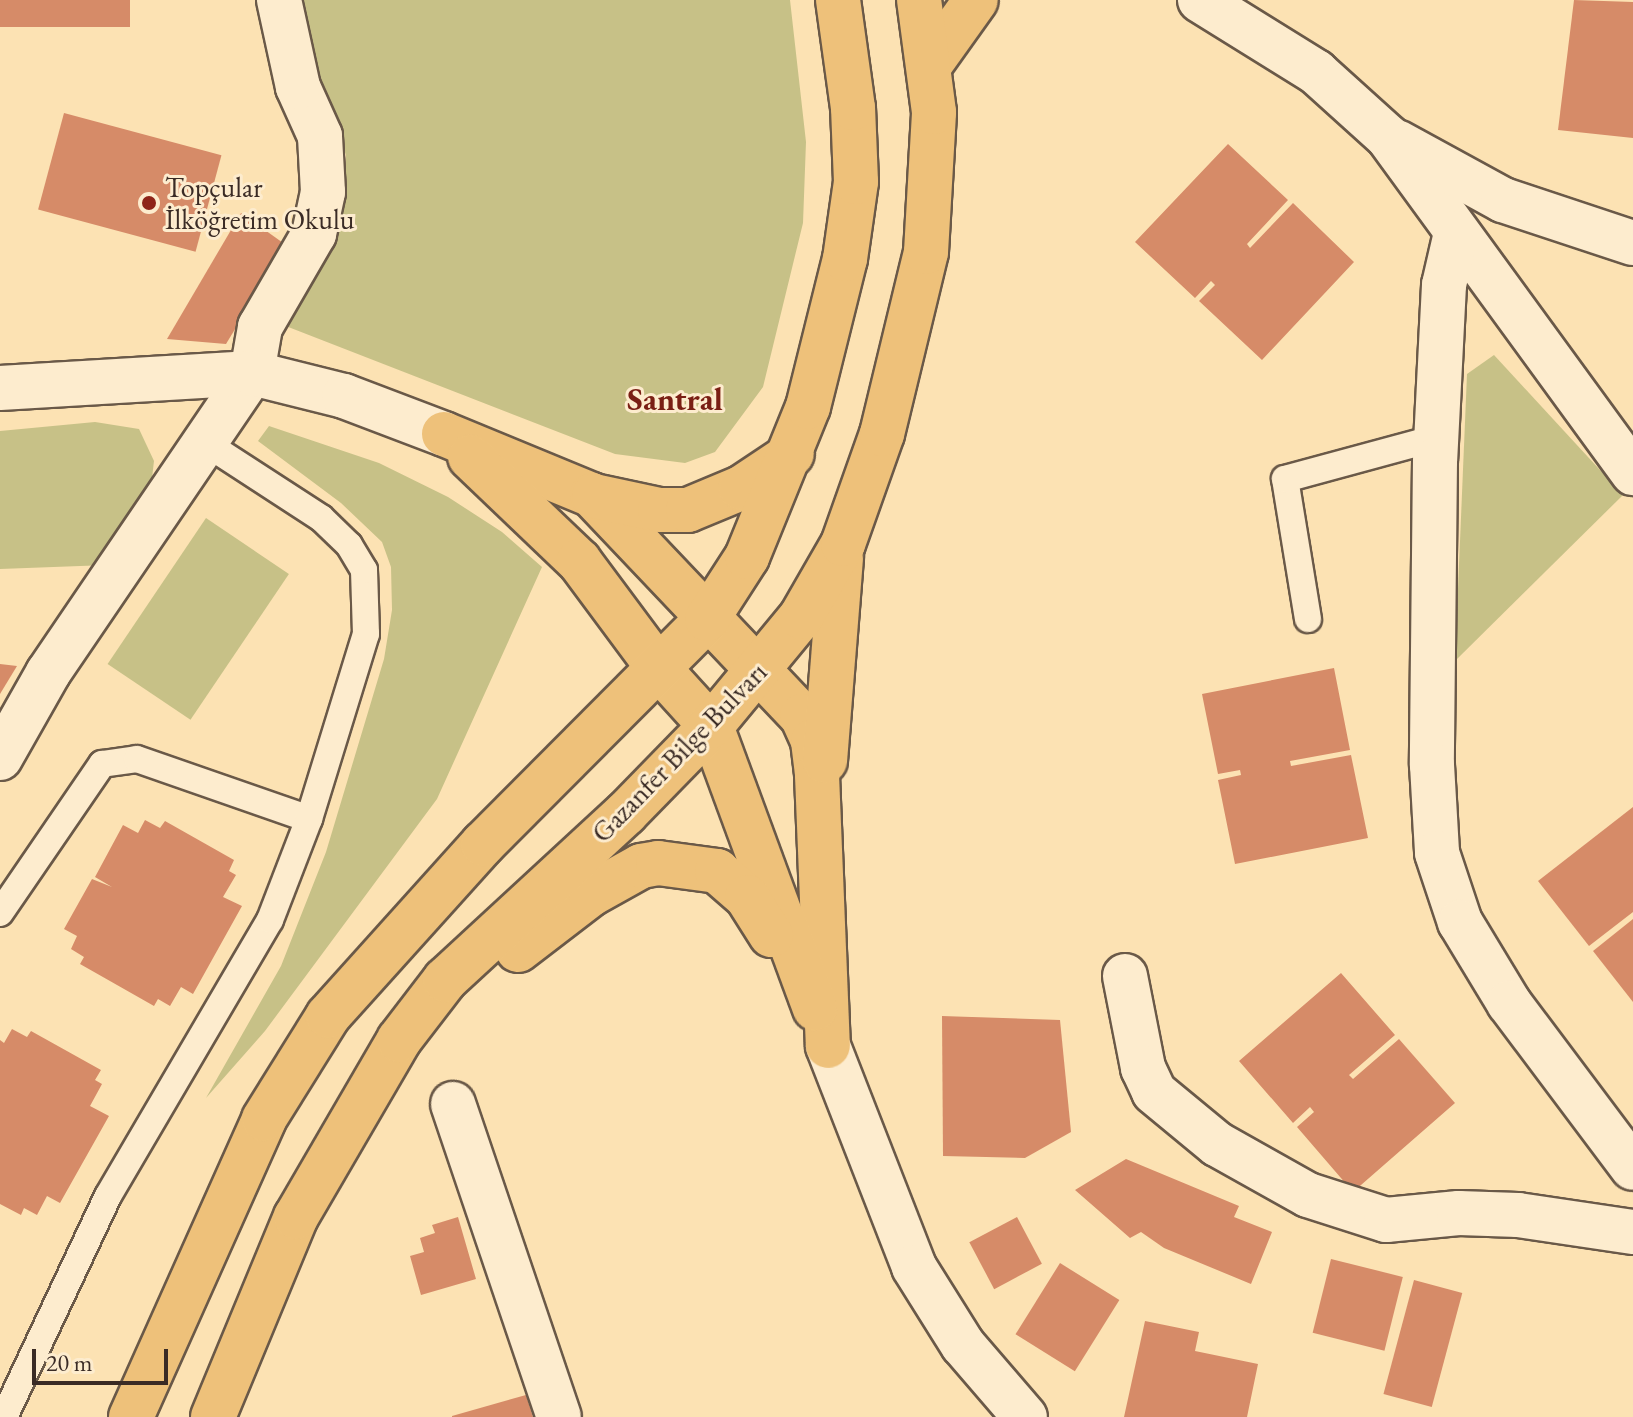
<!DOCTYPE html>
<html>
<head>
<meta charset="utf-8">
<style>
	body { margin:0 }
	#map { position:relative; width:1633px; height:1417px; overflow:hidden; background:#fce2b3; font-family:"EB Garamond",serif }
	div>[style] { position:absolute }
	.green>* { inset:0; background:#c7c187; transform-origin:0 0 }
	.building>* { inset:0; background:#d68b68; transform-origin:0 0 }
	.roads { filter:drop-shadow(2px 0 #6a5948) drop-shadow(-2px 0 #6a5948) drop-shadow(0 2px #6a5948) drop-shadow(0 -2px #6a5948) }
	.lane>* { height:26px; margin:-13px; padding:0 13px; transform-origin:13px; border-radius:13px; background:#fdecce }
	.street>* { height:44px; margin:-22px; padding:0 22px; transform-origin:22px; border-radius:22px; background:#fdecce }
	.secondary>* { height:44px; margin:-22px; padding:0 22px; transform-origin:22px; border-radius:22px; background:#fdecce }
	.primary>* { height:44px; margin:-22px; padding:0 22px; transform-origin:22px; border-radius:22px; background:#eec17a }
	.dots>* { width:22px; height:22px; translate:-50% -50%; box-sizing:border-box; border:4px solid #fdecce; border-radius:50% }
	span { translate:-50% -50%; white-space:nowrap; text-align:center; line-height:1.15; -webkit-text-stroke:6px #fdecce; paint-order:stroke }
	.poi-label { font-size:28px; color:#3a2b25 }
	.left { translate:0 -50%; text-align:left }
	.street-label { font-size:28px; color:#3a2b25 }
	.quarter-label { font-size:32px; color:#7a1f14; font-weight:700 }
	.scale { position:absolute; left:32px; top:1349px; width:136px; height:36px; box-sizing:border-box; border:4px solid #3a2b25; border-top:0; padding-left:10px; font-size:24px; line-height:28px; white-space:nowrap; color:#3a2b25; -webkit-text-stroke:6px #fdecce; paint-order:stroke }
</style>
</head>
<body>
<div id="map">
	<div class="green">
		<i style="clip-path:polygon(300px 0,790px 0,806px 142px,803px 223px,763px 387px,715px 452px,685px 463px,615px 454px,278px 323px,337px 223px,346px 182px,346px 155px,316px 78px)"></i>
		<i style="clip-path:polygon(1494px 355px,1623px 495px,1455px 661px,1467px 374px)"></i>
		<i style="clip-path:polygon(95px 422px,139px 429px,154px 461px,152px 478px,107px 565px,0 569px,0 431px)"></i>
		<i style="clip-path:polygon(269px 426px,379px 463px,448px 497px,502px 532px,542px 567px,437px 799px,265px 1031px,206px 1098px,281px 966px,326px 852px,384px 659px,392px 610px,391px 567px,382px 542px,341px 503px,258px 441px)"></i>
		<i style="left:206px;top:518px;width:100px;height:176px;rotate:34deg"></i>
	</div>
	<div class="building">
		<i style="left:0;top:0;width:130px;height:27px"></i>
		<i style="clip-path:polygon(1574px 0,1633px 2px,1633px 138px,1558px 130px)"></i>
		<i style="left:64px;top:113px;width:163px;height:100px;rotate:15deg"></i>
		<i style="clip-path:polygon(1228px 144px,1288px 200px,1247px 244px,1250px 248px,1293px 203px,1354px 262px,1262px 360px,1199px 301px,1215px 285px,1211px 281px,1195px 298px,1135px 242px)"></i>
		<i style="clip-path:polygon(241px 213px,286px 245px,226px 344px,167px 339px)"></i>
		<i style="clip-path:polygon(0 664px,17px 666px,0 694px)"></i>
		<i style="clip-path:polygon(1334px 668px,1350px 750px,1290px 761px,1291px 766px,1351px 755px,1368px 838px,1235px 864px,1218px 780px,1241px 775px,1240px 770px,1218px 774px,1202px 694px)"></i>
		<i style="clip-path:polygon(1633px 807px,1633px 912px,1589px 946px,1538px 881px)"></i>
		<i style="clip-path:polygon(145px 820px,160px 828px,165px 821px,234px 860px,229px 871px,236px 875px,223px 897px,242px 906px,193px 994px,181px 987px,170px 1006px,158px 999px,154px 1006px,80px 964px,84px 957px,71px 949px,77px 936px,64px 929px,92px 879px,112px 887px,95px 877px,123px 825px,138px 833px)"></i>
		<i style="clip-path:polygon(1633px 919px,1633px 1002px,1593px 951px)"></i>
		<i style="clip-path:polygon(1341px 973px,1395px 1035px,1349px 1075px,1353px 1079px,1399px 1039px,1455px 1103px,1353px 1192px,1297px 1127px,1314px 1112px,1310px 1107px,1293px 1123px,1239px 1061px)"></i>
		<i style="clip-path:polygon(942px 1016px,1060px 1020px,1071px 1132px,1025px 1158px,943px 1156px)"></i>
		<i style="clip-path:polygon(12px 1029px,27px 1037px,31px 1031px,101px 1070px,95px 1080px,102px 1084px,90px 1106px,109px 1116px,60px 1203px,47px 1196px,37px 1215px,24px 1208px,21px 1215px,0 1204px,0 1040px,4px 1043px)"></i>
		<i style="clip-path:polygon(1126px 1159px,1239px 1206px,1234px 1217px,1272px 1232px,1251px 1284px,1164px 1248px,1141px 1232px,1130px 1238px,1075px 1190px)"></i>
		<i style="clip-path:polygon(458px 1217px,476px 1279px,421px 1295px,410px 1256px,424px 1252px,420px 1238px,435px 1233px,432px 1225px)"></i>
		<i style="left:1017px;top:1217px;width:53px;height:54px;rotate:62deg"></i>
		<i style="left:1331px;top:1259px;width:74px;height:76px;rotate:14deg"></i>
		<i style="left:1060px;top:1263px;width:70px;height:84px;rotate:32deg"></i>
		<i style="left:1414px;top:1280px;width:50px;height:118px;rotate:15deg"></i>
		<i style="clip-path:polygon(1145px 1321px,1199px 1332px,1195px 1351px,1258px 1364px,1247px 1417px,1124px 1417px)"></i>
		<i style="clip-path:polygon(526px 1395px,533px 1417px,452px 1417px,452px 1416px)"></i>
	</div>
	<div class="roads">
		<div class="lane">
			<i style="left:1308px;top:619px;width:142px;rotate:-99.3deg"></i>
			<i style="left:1285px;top:479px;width:156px;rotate:-15.2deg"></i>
			<i style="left:0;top:913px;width:181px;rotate:-55.6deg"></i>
			<i style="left:102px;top:764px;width:35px;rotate:-8deg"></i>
			<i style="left:137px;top:759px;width:182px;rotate:19.2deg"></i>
			<i style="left:4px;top:1417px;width:244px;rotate:-64.8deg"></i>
			<i style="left:108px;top:1196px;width:320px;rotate:-59.6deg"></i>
			<i style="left:270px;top:920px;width:108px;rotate:-68.9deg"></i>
			<i style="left:309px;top:819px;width:194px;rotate:-72.9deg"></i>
			<i style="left:366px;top:634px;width:64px;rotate:-91.8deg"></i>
			<i style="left:364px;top:570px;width:29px;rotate:-121deg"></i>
			<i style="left:349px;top:545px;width:39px;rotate:-136deg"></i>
			<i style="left:321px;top:518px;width:136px;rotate:-147deg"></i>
		</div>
		<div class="street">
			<i style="left:1200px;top:0;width:137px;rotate:31.8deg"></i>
			<i style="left:1316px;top:72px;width:97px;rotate:42.1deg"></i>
			<i style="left:1388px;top:137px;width:416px;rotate:53.9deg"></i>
			<i style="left:1397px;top:142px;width:121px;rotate:28.7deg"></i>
			<i style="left:1503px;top:200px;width:137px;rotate:18.3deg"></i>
			<i style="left:1456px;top:233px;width:53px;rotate:103deg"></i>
			<i style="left:1444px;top:285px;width:175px;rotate:92.9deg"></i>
			<i style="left:1435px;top:460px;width:305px;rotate:90.6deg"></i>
			<i style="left:1432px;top:765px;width:88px;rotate:86.7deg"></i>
			<i style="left:1437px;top:853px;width:73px;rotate:71.6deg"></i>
			<i style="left:1460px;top:922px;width:95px;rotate:58.8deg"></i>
			<i style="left:1509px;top:1003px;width:206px;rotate:53.1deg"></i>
			<i style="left:0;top:758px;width:98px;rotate:-60.5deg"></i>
			<i style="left:48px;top:673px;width:363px;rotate:-55.8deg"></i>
			<i style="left:252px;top:373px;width:47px;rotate:-80.1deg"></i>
			<i style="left:260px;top:327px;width:108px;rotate:-59.9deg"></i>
			<i style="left:314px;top:234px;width:43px;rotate:-77.9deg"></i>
			<i style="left:323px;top:192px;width:56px;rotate:-93.1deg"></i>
			<i style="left:320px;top:136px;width:54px;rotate:-114.2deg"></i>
			<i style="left:298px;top:87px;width:89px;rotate:-102.3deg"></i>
			<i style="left:1125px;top:976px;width:94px;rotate:78.9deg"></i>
			<i style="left:1143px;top:1068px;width:26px;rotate:65deg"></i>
			<i style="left:1154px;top:1092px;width:82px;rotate:39.5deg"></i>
			<i style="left:1217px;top:1144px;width:104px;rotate:29.3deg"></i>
			<i style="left:1308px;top:1195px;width:82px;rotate:17.8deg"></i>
			<i style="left:1386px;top:1220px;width:73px;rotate:-5.5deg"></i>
			<i style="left:1459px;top:1213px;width:59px;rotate:1.9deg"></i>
			<i style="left:1518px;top:1215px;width:116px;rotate:8.4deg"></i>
			<i style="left:453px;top:1104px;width:330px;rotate:71.3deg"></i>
		</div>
		<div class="secondary">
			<i style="left:0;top:388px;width:252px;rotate:-3.4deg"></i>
			<i style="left:252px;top:373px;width:95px;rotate:14deg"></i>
			<i style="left:344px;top:396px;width:107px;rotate:20.8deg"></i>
			<i style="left:828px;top:1046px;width:237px;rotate:68.7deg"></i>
			<i style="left:914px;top:1267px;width:92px;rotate:57.9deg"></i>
			<i style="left:963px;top:1345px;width:95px;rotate:49.3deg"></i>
		</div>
		<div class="primary">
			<i style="left:931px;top:63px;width:77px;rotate:-54.5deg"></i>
			<i style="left:444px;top:434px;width:160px;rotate:22.4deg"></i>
			<i style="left:592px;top:495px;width:305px;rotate:46.5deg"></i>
			<i style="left:802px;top:716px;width:27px;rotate:66deg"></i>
			<i style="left:813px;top:741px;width:34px;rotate:83deg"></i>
			<i style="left:817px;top:775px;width:271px;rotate:87.7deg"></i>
			<i style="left:470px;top:457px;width:151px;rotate:43.7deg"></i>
			<i style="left:579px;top:561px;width:136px;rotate:53.4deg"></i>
			<i style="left:660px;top:670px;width:76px;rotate:47.7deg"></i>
			<i style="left:711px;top:726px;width:301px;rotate:69.8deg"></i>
			<i style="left:594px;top:496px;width:67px;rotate:12deg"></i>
			<i style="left:660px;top:510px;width:28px"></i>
			<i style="left:688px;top:510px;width:57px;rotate:-22.5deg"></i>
			<i style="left:741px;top:488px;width:61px;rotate:-33.7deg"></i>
			<i style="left:825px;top:761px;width:204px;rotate:-85.5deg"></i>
			<i style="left:518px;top:950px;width:92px;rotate:-37.5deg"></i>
			<i style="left:591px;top:894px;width:57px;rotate:-29.2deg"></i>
			<i style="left:641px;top:866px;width:17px;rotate:-10deg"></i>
			<i style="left:658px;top:863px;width:60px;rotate:7.7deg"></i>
			<i style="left:717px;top:871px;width:40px;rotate:41deg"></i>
			<i style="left:747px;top:897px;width:45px;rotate:57.7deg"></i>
			<i style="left:131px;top:1417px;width:326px;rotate:-65.9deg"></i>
			<i style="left:264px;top:1119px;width:121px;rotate:-58.1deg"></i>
			<i style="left:328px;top:1016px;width:232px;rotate:-48deg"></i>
			<i style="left:483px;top:844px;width:317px;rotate:-45.1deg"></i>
			<i style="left:707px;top:619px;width:74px;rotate:-57.2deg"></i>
			<i style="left:747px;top:557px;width:162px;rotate:-67.9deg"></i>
			<i style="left:808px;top:407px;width:153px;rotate:-76deg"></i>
			<i style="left:845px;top:259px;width:78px;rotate:-81.9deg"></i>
			<i style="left:856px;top:182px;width:74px;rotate:-92.3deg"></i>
			<i style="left:853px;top:108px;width:109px;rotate:-97.9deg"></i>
			<i style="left:213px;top:1417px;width:217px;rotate:-67.5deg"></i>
			<i style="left:296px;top:1217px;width:205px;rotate:-59.8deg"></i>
			<i style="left:399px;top:1040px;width:76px;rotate:-52.5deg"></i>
			<i style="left:445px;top:980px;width:246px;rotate:-42.7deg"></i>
			<i style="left:626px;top:813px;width:122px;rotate:-45.7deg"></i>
			<i style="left:711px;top:726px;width:141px;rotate:-50.5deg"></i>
			<i style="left:801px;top:617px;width:84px;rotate:-60.1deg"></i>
			<i style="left:843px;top:544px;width:117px;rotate:-70.5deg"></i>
			<i style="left:882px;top:434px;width:187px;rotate:-76.4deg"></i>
			<i style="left:926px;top:252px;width:140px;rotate:-86.7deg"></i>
			<i style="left:934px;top:112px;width:113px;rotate:-97.6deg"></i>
		</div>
	</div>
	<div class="dots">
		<i style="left:149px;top:203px;background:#8f2418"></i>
	</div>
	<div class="poi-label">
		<span class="left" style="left:165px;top:203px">Topçular<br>İlköğretim Okulu</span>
	</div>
	<div class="street-label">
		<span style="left:679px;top:752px;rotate:-46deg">Gazanfer Bilge Bulvarı</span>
	</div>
	<div class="quarter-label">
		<span style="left:675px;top:399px">Santral</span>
	</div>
	<div class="scale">20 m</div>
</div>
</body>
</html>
